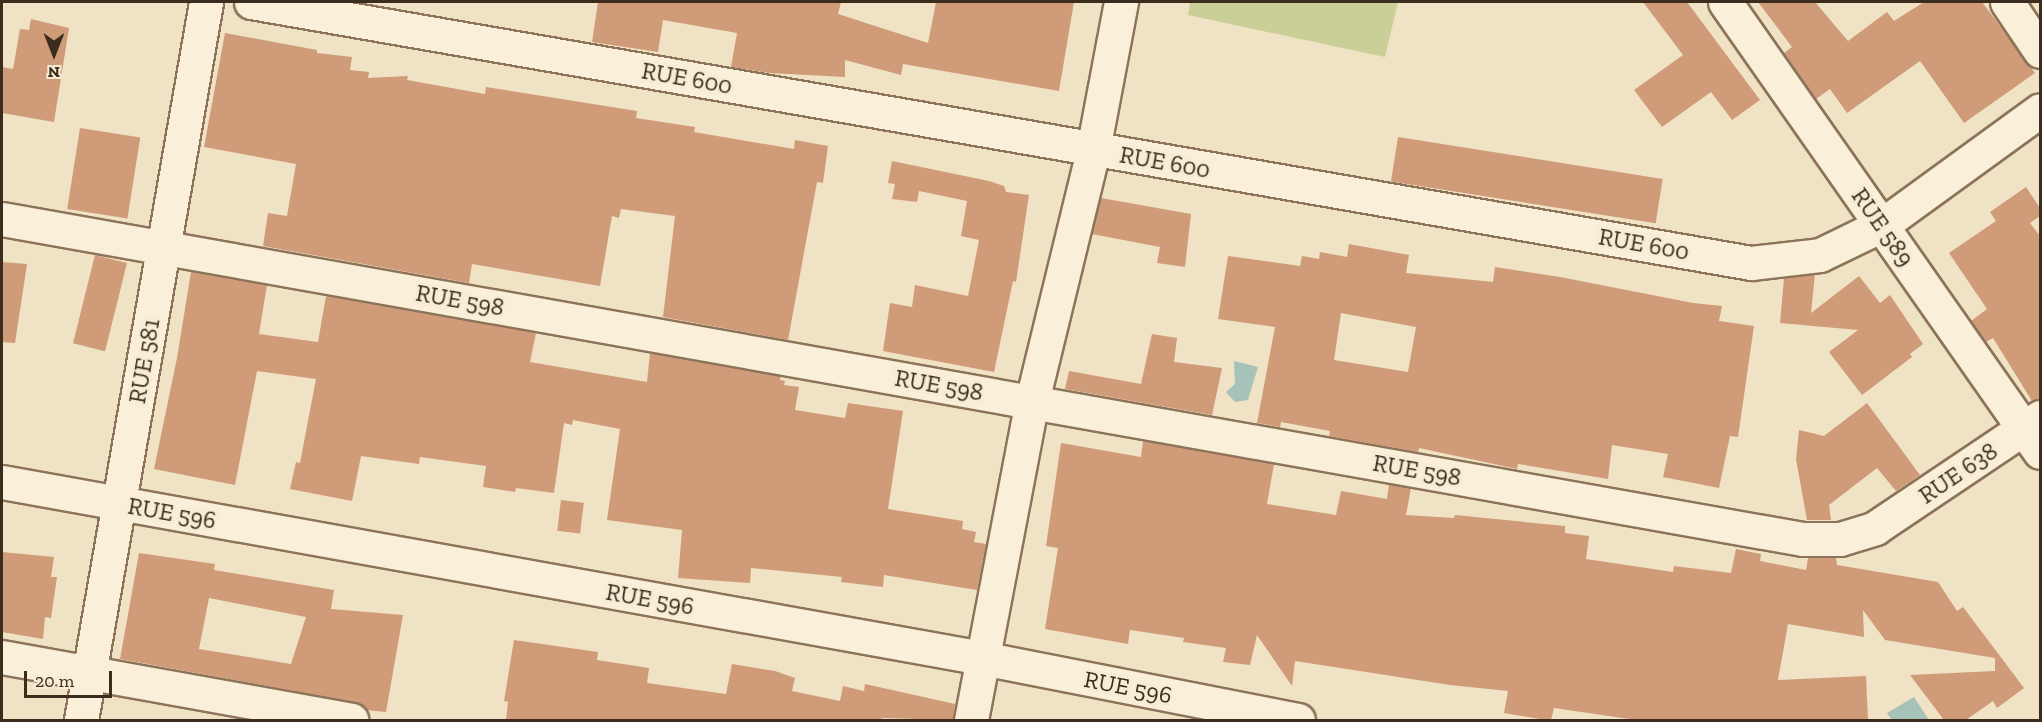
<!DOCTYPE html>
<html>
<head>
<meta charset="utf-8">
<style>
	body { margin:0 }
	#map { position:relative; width:2042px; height:722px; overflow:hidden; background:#f0e2c4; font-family:"Zilla Slab",serif }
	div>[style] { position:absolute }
	.green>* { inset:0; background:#cacf97 }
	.water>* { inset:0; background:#a6c3ba }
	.building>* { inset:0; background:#d09b78; transform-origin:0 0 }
	.roads { filter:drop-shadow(2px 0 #8c7359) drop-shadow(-2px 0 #8c7359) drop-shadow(0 2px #8c7359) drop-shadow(0 -2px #8c7359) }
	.street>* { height:33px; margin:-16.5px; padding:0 16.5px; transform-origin:16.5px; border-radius:16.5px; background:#faefd8 }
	span { translate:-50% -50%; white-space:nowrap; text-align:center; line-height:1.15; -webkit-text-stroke:6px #f7ecd4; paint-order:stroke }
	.street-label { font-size:24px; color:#3b2c1e }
	.frame { position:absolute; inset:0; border:3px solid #3b2c1e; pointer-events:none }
	.north { position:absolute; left:24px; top:24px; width:60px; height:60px; -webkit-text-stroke:4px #f7ecd4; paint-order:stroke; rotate:180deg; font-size:16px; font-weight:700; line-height:24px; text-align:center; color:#3b2c1e }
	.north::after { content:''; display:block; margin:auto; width:21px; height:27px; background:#3b2c1e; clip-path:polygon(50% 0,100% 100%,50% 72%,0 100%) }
	.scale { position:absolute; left:24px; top:671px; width:88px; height:27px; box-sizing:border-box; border:3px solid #3b2c1e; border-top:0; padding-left:8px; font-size:18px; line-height:21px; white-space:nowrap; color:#3b2c1e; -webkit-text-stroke:4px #f7ecd4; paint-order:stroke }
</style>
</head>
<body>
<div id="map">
	<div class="green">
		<i style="clip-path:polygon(1190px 2px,1398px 2px,1385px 57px,1188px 15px)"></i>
	</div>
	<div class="water">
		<i style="clip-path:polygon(1234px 361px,1258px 367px,1248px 400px,1235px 402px,1226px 392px,1235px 384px)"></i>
		<i style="clip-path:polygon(1914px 697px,1929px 720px,1892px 720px,1887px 713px)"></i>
	</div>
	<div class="building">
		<i style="clip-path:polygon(598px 2px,841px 2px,838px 14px,928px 43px,936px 2px,1074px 2px,1059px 91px,903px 64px,901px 75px,845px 60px,845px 77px,769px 73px,731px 67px,737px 33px,663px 20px,658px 52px,592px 42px)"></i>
		<i style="clip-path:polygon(1643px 2px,1687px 2px,1760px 100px,1732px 120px,1711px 92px,1662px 127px,1634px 90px,1683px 55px)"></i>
		<i style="clip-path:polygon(1758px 2px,1815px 2px,1848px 41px,1887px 12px,1894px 21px,1924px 2px,1982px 2px,2035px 73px,1964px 123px,1920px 61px,1847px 113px,1830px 89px,1816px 99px,1784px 53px,1792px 47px)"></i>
		<i style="clip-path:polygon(31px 19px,69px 28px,54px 122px,2px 113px,2px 67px,13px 69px,20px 29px,29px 30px)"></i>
		<i style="clip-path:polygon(225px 33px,317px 50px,317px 53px,352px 57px,350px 70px,369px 72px,368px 78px,408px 76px,407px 80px,485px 94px,486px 87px,637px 111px,636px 118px,695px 127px,694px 132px,794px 149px,795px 140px,828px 146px,823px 183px,817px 182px,788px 340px,663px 317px,675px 216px,621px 209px,619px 218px,612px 216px,600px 286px,472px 264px,469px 283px,263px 246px,268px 213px,287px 216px,296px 164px,204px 147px)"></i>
		<i style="left:80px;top:128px;width:61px;height:82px;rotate:9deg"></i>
		<i style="left:1398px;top:137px;width:268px;height:45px;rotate:9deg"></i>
		<i style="clip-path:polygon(892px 161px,989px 181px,1004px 186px,1006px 192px,1029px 195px,1016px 282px,1013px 281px,994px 372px,883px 351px,890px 303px,912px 307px,915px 285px,968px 296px,979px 240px,961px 236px,967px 201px,919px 191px,917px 202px,892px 199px,895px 184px,888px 183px)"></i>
		<i style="clip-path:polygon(2026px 187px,2040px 208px,2040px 216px,2030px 223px,2040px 236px,2040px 399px,2032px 401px,1993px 338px,1986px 342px,1971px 321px,1987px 309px,1949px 253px,1996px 221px,1990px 212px)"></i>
		<i style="clip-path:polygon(1101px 198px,1191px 214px,1185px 267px,1157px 263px,1160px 247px,1092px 234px)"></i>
		<i style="clip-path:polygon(evenodd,1349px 244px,1409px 255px,1406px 273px,1493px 282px,1495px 267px,1560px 277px,1693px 303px,1722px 306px,1719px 321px,1754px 326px,1738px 437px,1730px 436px,1719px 488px,1663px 477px,1668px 454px,1612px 445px,1608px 479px,1518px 464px,1517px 469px,1419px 448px,1418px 452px,1329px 436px,1330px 431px,1281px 422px,1280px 427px,1257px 423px,1275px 327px,1218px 319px,1228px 256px,1300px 266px,1302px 256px,1319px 259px,1320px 252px,1347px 257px,1349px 244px,1341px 313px,1416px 327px,1408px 372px,1334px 360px,1341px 313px)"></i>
		<i style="left:95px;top:255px;width:33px;height:91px;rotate:14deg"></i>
		<i style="clip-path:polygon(2px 262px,27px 264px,15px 343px,2px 342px)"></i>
		<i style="clip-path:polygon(191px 272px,267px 285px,259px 334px,318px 342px,326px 296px,536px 333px,530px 362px,647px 382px,650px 353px,781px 376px,780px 380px,785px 381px,784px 385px,799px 387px,795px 410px,845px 418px,848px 403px,903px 411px,888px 509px,963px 521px,962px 529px,976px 532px,974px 542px,986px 544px,977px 590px,884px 575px,883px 587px,841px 582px,842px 577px,751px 568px,750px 583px,678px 578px,682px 530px,607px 520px,620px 429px,573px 420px,572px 425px,564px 423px,554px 493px,516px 488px,515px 492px,483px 487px,486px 466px,420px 457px,419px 464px,361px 456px,352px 501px,290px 489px,296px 462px,300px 463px,316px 379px,257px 371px,235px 485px,154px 469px,177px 358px)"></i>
		<i style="clip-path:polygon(1815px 274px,1811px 313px,1859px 276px,1880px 303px,1890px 295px,1923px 344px,1910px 354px,1912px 357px,1862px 395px,1829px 352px,1858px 330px,1780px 323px,1784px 278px)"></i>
		<i style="clip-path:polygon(1152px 334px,1177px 338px,1174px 362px,1222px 368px,1212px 415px,1065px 389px,1069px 371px,1141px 384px)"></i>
		<i style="clip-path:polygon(1867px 403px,1920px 475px,1896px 491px,1877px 468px,1829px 505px,1831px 520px,1807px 520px,1796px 459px,1799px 430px,1824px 436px)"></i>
		<i style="clip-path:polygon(1143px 441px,1274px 464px,1267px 504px,1336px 515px,1341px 491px,1387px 499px,1389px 484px,1411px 488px,1406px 515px,1454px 518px,1455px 515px,1565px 526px,1565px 533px,1589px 536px,1586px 559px,1673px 572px,1674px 566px,1731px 573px,1736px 549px,1761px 554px,1760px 561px,1806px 570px,1808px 558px,1836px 558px,1837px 565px,1938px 582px,1957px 611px,1963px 607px,2024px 688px,1997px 708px,1993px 701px,1966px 720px,1944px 720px,1910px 675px,1995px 671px,1995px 658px,1885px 640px,1863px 610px,1864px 637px,1788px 624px,1778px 680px,1866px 676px,1868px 720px,1636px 720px,1554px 708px,1551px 720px,1546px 720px,1504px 713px,1508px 691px,1450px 685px,1295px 661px,1292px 686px,1257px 635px,1250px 665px,1223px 662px,1226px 648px,1183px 642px,1184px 638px,1130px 630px,1128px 644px,1045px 629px,1058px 548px,1046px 546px,1061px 443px,1141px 457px)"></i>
		<i style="left:561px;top:500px;width:23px;height:31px;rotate:7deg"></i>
		<i style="clip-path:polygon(2px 552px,54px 557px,51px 577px,57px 577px,51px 618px,45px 617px,43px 639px,2px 632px)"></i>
		<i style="clip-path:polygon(evenodd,139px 553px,215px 564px,214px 570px,334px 590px,331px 609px,403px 615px,386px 712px,366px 710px,354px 702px,120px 659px,139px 553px,209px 598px,306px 617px,291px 664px,199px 649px,209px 598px)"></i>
		<i style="clip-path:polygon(514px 640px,598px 652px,597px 660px,649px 668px,647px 683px,726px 694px,732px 664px,775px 671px,795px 678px,792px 691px,840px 701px,843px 686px,864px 691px,865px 684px,955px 704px,953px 720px,882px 718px,881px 720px,506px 720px,508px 702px,504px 701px)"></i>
	</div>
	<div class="roads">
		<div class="street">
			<i style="left:251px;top:2px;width:1523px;rotate:9.87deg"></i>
			<i style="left:1751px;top:263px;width:69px;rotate:-6.6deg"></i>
			<i style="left:1820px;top:255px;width:69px;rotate:-25.8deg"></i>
			<i style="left:1882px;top:225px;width:195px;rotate:-36deg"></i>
			<i style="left:1725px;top:2px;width:549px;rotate:55.01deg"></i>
			<i style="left:2007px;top:2px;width:59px;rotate:56deg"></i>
			<i style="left:2px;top:219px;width:1829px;rotate:10.08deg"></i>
			<i style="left:1803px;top:539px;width:37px"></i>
			<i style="left:1840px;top:539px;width:37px;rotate:-17deg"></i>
			<i style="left:1875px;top:528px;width:199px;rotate:-33.9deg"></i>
			<i style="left:2px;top:482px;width:996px;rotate:10.18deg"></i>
			<i style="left:982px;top:658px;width:322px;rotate:11.1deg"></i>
			<i style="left:2px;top:657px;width:355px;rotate:10.2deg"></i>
			<i style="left:81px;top:720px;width:729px;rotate:-80.12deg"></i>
			<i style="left:971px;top:720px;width:325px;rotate:-79.2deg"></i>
			<i style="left:1032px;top:401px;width:258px;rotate:-76.3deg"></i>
			<i style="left:1093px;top:150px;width:151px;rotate:-79.3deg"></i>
		</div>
	</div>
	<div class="street-label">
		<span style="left:687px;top:78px;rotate:10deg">RUE 600</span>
		<span style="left:1165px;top:162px;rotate:10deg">RUE 600</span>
		<span style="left:1883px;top:227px;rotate:55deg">RUE 589</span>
		<span style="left:1644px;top:244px;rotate:10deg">RUE 600</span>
		<span style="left:460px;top:300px;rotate:10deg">RUE 598</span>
		<span style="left:144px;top:361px;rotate:-80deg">RUE 581</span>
		<span style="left:939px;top:385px;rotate:10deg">RUE 598</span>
		<span style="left:1417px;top:470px;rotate:10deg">RUE 598</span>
		<span style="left:1958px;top:473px;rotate:-34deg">RUE 638</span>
		<span style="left:172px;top:513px;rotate:10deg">RUE 596</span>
		<span style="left:650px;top:599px;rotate:10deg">RUE 596</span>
		<span style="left:1128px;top:687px;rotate:11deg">RUE 596</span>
	</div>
	<div class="frame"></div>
	<div class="north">N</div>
	<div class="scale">20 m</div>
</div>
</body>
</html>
